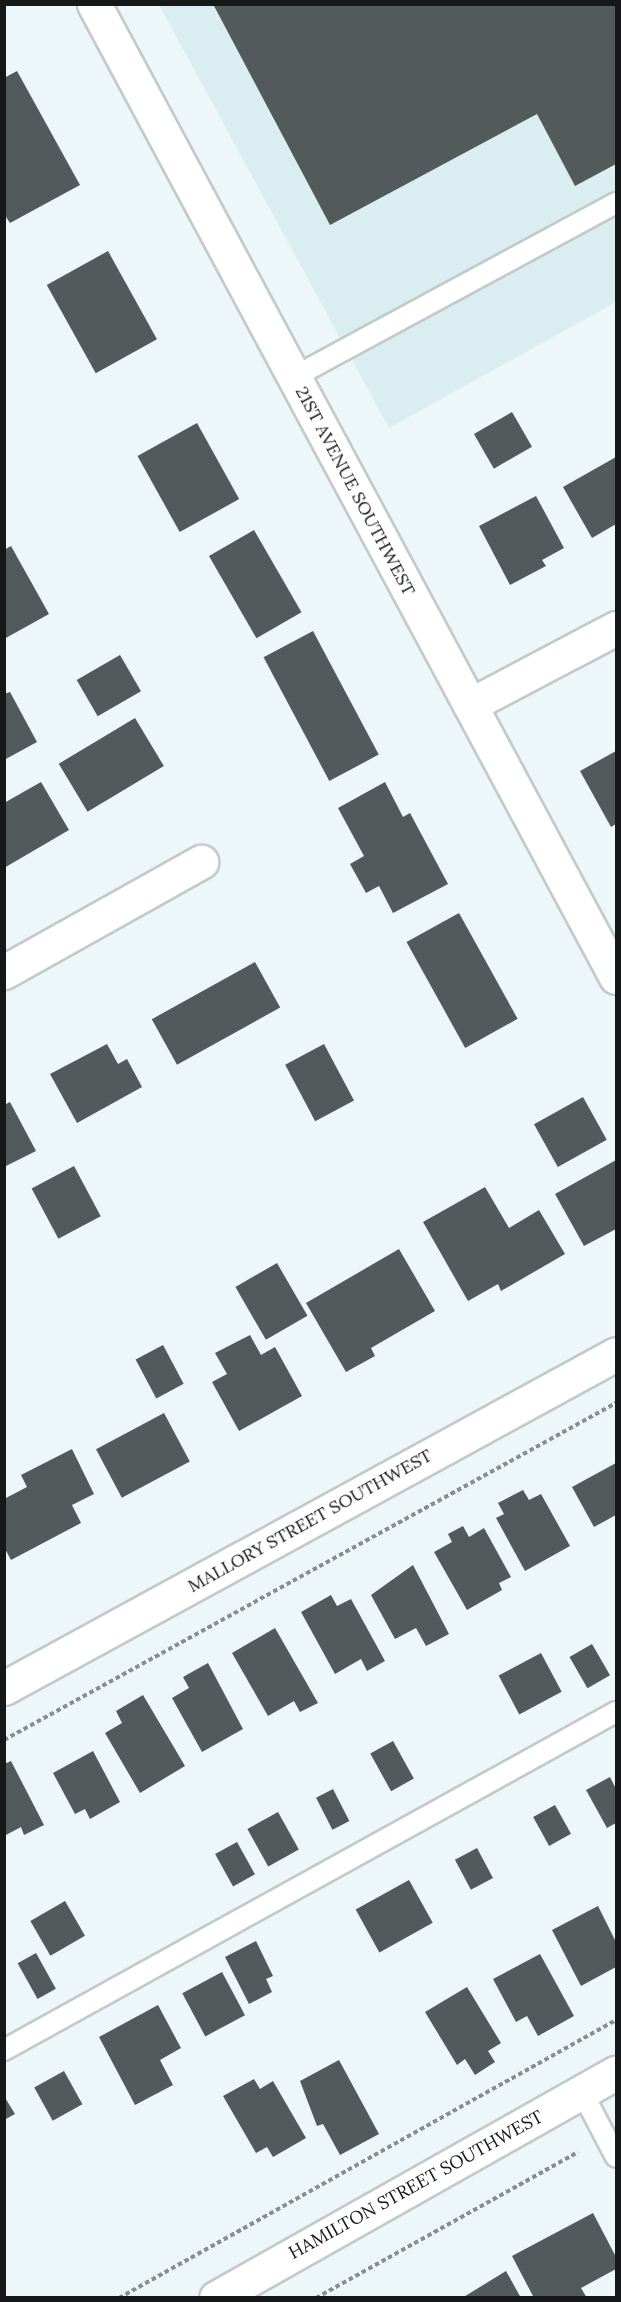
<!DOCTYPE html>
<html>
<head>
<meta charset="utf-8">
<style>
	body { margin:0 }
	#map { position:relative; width:621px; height:2302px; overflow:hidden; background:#edf7f9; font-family:Lora,serif }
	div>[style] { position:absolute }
	.built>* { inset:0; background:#daedf0 }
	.building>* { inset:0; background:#525a5c; transform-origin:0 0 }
	.path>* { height:4px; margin-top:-2px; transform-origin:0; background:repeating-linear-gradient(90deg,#898f91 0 4.5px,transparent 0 7.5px) }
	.roads { filter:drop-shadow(2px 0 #c1cacc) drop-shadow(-2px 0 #c1cacc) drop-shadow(0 2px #c1cacc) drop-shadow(0 -2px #c1cacc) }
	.lane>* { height:20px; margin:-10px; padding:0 10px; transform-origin:10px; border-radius:10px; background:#fff }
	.street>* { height:33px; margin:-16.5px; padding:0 16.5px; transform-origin:16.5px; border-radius:16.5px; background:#fff }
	span { translate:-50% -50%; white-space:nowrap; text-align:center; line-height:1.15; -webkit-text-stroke:6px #fff; paint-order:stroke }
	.street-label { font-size:18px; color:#151819 }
	.frame { position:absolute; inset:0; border:6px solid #151819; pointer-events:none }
</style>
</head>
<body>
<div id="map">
	<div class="built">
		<i style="clip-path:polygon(159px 5px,616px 5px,616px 302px,389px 428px)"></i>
	</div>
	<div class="building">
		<i style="clip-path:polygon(213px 4px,616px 4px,616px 164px,575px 186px,537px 114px,330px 225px)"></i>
		<i style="clip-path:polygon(17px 71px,80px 185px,10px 223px,4px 214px,4px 78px)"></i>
		<i style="left:108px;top:251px;width:101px;height:70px;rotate:61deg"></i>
		<i style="left:512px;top:412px;width:40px;height:44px;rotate:60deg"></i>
		<i style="left:197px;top:423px;width:87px;height:68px;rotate:61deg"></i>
		<i style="clip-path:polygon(616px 457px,616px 524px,592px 538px,563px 487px)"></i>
		<i style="clip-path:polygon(536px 496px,564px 548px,542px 560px,546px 566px,510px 585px,479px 526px)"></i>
		<i style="left:254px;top:530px;width:95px;height:52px;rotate:60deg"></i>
		<i style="clip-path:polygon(11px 546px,49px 614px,4px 639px,4px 550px)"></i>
		<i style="left:313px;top:631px;width:140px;height:56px;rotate:62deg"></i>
		<i style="left:120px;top:655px;width:42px;height:50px;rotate:60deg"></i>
		<i style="clip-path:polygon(10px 692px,37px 742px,4px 760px,4px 694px)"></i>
		<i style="left:135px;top:718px;width:56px;height:89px;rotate:59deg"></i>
		<i style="clip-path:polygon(616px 751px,616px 824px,611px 827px,580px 771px)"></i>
		<i style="clip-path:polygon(41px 782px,69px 830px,4px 868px,4px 803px)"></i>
		<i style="clip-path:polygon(385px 782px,403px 817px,410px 813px,448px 884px,393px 913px,379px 886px,366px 893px,350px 864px,364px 856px,338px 808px)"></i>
		<i style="left:459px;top:913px;width:121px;height:60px;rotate:61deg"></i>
		<i style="left:255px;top:962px;width:52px;height:118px;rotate:61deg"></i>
		<i style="clip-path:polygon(107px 1044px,118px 1064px,127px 1059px,142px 1087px,77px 1123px,50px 1074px)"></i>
		<i style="left:324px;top:1044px;width:64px;height:44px;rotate:62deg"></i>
		<i style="left:583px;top:1097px;width:49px;height:56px;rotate:61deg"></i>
		<i style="clip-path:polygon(10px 1102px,36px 1151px,4px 1167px,4px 1105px)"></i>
		<i style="clip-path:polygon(616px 1160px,616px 1229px,584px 1246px,555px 1194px)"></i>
		<i style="left:74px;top:1166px;width:57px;height:48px;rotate:62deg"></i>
		<i style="clip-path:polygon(485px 1187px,509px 1228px,539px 1210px,565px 1254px,501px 1291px,498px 1284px,468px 1301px,423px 1222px)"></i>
		<i style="clip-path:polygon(399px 1249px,435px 1311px,371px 1348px,375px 1356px,346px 1372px,306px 1303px)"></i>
		<i style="left:277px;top:1263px;width:61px;height:48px;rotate:60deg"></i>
		<i style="clip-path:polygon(250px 1335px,261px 1355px,275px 1347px,302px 1396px,239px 1431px,212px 1382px,227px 1374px,215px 1353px)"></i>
		<i style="left:163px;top:1345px;width:44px;height:31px;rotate:62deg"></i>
		<i style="left:164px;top:1413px;width:55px;height:77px;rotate:62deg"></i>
		<i style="clip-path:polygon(72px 1449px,94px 1494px,72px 1505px,81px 1523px,11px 1560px,4px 1547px,4px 1499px,27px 1487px,21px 1475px)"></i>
		<i style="clip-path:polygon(616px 1463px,616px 1515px,594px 1527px,572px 1487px)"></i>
		<i style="clip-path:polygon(523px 1490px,529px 1500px,541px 1494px,570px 1546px,525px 1571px,496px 1518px,504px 1514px,498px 1503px)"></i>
		<i style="clip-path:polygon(463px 1526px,469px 1537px,484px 1528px,511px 1577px,499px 1583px,502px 1590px,467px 1610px,434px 1552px,452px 1542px,448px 1534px)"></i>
		<i style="clip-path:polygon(413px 1565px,449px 1634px,426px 1646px,416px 1628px,395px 1639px,371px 1595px)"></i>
		<i style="clip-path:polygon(331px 1595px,337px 1606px,351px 1599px,385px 1661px,367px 1671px,361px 1659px,335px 1674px,301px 1612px)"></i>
		<i style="clip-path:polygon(275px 1628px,318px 1703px,300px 1712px,294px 1701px,268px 1716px,232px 1653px)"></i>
		<i style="left:592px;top:1644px;width:36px;height:26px;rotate:60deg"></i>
		<i style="left:541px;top:1653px;width:44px;height:48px;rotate:62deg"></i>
		<i style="clip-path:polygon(208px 1663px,243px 1729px,202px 1752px,172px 1698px,189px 1688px,183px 1677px)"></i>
		<i style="clip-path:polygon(143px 1695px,185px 1766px,140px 1793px,105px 1733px,122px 1723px,116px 1711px)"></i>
		<i style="left:393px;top:1741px;width:43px;height:26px;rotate:61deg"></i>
		<i style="clip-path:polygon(93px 1751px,120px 1802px,90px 1819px,85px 1809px,75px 1814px,53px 1773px)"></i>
		<i style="clip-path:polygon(11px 1761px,44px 1825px,24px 1835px,21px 1827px,4px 1836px,4px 1764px)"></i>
		<i style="clip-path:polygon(610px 1777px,616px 1789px,616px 1823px,607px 1828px,586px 1790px)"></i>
		<i style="left:333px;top:1789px;width:36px;height:19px;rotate:63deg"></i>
		<i style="left:555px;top:1805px;width:33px;height:25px;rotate:61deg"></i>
		<i style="left:278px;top:1812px;width:43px;height:35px;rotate:61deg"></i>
		<i style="left:237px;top:1842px;width:37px;height:25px;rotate:61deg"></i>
		<i style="left:477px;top:1848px;width:34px;height:25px;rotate:62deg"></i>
		<i style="left:409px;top:1880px;width:49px;height:61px;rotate:61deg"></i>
		<i style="left:65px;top:1901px;width:40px;height:40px;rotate:60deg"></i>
		<i style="clip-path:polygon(598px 1906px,616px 1942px,616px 1967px,581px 1986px,552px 1930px)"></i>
		<i style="clip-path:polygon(256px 1941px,273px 1976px,266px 1979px,272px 1992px,249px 2004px,225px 1957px)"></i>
		<i style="left:36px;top:1953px;width:41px;height:21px;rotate:61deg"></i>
		<i style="clip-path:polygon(540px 1954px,574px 2016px,538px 2036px,527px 2016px,516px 2022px,493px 1979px)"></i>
		<i style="left:222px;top:1972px;width:49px;height:45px;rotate:62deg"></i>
		<i style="clip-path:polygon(467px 1987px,501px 2043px,488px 2051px,495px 2062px,475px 2075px,465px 2059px,457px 2065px,425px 2012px)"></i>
		<i style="clip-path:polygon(158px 2005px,181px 2048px,160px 2060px,173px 2085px,135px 2105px,99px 2037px)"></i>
		<i style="clip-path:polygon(339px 2060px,379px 2134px,340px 2155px,323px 2124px,317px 2126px,300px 2081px)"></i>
		<i style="left:64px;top:2071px;width:38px;height:34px;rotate:61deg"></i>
		<i style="clip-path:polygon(254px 2079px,260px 2089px,273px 2081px,306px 2138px,273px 2157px,267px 2147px,256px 2153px,223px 2096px)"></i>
		<i style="clip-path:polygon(4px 2096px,15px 2114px,4px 2120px)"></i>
		<i style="clip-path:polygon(593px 2213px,616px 2257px,616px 2269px,581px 2288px,587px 2298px,534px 2298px,512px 2256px)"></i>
		<i style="clip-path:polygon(506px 2271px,521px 2298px,462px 2298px)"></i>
	</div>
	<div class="path">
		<i style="left:4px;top:1740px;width:699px;rotate:-28.84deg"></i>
		<i style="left:119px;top:2298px;width:569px;rotate:-29.22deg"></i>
		<i style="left:316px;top:2298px;width:300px;rotate:-29.1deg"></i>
	</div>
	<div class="roads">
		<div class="lane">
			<i style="left:294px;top:377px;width:366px;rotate:-28.4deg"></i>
			<i style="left:4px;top:2050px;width:699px;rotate:-28.91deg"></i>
			<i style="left:582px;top:2092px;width:73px;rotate:62.4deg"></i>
		</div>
		<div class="street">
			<i style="left:94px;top:4px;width:1104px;rotate:61.79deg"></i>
			<i style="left:470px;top:705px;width:165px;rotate:-27.8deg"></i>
			<i style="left:4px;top:972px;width:226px;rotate:-29.2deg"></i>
			<i style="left:4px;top:1688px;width:697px;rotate:-28.62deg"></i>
			<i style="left:216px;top:2298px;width:459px;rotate:-29.4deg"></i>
		</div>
	</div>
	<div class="street-label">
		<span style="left:355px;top:491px;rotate:62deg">21ST AVENUE SOUTHWEST</span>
		<span style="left:310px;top:1521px;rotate:-29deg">MALLORY STREET SOUTHWEST</span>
		<span style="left:416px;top:2185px;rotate:-29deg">HAMILTON STREET SOUTHWEST</span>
	</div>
	<div class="frame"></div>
</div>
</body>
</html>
